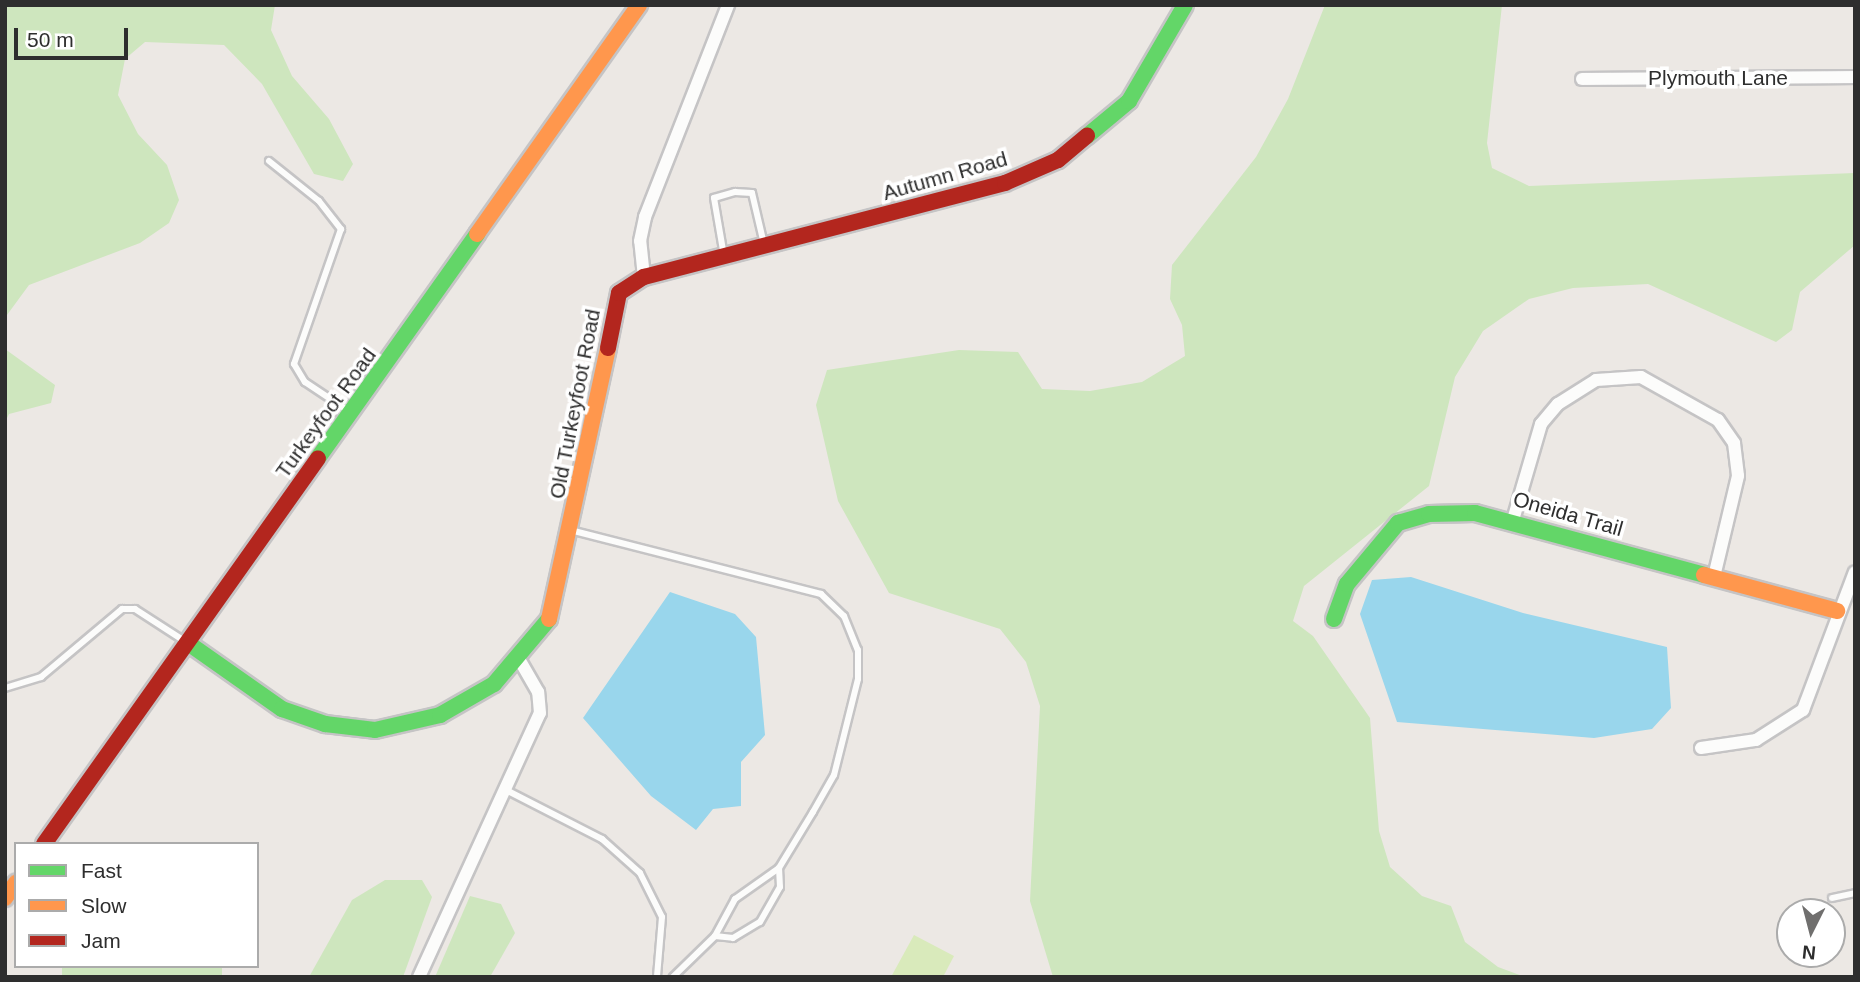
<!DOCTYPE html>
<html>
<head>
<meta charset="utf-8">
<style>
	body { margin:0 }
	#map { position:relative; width:1860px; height:982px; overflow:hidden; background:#ece8e4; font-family:Arial,sans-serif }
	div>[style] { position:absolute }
	.green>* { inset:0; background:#cee6be; transform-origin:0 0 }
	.pitch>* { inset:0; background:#d9eabb }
	.water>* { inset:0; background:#99d6ec }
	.roads { filter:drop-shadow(2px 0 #c5c4c5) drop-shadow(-2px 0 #c5c4c5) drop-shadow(0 2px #c5c4c5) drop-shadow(0 -2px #c5c4c5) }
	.lane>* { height:6px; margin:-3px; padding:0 3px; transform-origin:3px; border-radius:3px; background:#fcfcfb }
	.street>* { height:12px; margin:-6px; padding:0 6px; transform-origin:6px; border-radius:6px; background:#fcfcfb }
	.fast>* { height:16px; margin:-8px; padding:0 8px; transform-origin:8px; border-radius:8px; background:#63d668 }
	.slow>* { height:16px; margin:-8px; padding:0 8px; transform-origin:8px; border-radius:8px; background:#ff974d }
	.jam>* { height:16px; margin:-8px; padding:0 8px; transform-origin:8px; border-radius:8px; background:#b3261e }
	span { translate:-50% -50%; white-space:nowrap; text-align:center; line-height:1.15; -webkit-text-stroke:7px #fff; paint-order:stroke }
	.street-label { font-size:21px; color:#2e2e2e }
	.frame { position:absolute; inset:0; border:7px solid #2e2e2e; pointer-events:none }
	.legend { position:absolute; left:14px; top:842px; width:245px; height:126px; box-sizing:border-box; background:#fff; border:2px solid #ababab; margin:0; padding:9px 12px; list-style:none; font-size:21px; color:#2e2e2e }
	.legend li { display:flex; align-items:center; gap:14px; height:35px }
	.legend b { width:35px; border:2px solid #ababab }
	.north { position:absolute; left:1776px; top:898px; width:70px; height:70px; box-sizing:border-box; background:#fff; border:2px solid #ababab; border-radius:50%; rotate:186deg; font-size:19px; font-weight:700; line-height:28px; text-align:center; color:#2e2e2e }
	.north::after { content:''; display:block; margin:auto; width:24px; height:32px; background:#706f6e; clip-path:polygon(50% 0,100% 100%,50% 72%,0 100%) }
	.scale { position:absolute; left:14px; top:28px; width:114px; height:32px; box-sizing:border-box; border:4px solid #2e2e2e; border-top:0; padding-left:9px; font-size:21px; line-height:24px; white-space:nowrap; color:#2e2e2e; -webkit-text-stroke:5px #fff; paint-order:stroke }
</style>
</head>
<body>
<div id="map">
	<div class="green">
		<i style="clip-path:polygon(5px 5px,275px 5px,271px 30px,292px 76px,329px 119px,353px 164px,343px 181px,314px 174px,262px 84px,224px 45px,145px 42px,125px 59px,118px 95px,138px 134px,167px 165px,179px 200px,169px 223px,140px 243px,29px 285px,7px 315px,5px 349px,55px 385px,51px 403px,9px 414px,5px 422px)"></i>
		<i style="clip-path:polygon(1325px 5px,1502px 5px,1487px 143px,1492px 168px,1529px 186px,1855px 173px,1855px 245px,1800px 292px,1792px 330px,1776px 342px,1648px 284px,1573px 288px,1529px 299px,1483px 331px,1455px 377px,1429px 486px,1304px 586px,1293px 621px,1313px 636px,1370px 718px,1379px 831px,1390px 867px,1422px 896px,1451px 906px,1465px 942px,1498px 967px,1525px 977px,1053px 977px,1030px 901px,1040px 706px,1026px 662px,1000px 629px,889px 593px,838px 501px,816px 405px,827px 370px,959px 350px,1018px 352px,1042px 389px,1090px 391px,1142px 382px,1185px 356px,1182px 325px,1170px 299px,1172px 265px,1256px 157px,1288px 99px)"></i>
		<i style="clip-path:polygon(385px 880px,422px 880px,432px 897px,403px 977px,309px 977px,352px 900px)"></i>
		<i style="clip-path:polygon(470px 896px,501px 904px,515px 933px,490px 977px,435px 977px)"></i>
		<i style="left:62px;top:966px;width:160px;height:11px"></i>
	</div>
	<div class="pitch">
		<i style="clip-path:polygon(914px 935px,954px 956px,943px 977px,891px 977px)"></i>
	</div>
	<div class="water">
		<i style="clip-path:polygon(1411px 577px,1523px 613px,1667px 647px,1671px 708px,1652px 729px,1594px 738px,1397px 722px,1360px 614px,1372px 580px)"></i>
		<i style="clip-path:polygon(670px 592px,735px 614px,756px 637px,765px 735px,741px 762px,741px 806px,713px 809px,696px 830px,651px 796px,583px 718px)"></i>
	</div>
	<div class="roads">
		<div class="lane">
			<i style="left:269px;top:161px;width:64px;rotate:38.7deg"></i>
			<i style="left:319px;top:201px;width:36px;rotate:52deg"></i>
			<i style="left:341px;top:229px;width:143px;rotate:109.2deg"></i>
			<i style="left:294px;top:364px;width:21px;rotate:59deg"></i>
			<i style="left:305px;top:382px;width:50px;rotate:33.7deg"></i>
			<i style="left:724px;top:256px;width:59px;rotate:-99.8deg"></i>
			<i style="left:714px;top:198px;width:22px;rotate:-16deg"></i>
			<i style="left:735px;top:192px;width:17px;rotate:3deg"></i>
			<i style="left:752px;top:193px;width:52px;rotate:76.8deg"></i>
			<i style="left:574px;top:531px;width:255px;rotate:14.3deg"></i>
			<i style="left:821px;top:594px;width:32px;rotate:44deg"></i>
			<i style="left:844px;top:616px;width:37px;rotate:68deg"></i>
			<i style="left:858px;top:650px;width:29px;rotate:90deg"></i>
			<i style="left:858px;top:679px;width:99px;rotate:104deg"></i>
			<i style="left:834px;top:775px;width:43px;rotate:119.6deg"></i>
			<i style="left:813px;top:812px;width:66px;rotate:121.3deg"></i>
			<i style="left:779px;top:868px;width:54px;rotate:144.8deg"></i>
			<i style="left:735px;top:899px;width:42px;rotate:118.4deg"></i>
			<i style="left:715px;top:936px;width:59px;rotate:135.7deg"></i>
			<i style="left:5px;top:688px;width:38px;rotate:-17deg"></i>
			<i style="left:41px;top:677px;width:106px;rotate:-40deg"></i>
			<i style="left:122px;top:609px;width:13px"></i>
			<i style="left:135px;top:609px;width:61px;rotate:32.9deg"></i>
			<i style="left:508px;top:791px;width:106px;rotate:27.1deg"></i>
			<i style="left:602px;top:839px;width:51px;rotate:41.8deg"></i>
			<i style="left:640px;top:873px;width:49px;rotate:63.4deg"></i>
			<i style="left:662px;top:917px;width:60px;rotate:94.8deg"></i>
			<i style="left:1832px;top:898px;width:24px;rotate:-12deg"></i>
			<i style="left:715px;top:936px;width:18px;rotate:6deg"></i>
			<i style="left:733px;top:938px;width:31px;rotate:-31deg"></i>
			<i style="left:760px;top:922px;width:40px;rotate:-60.3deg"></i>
			<i style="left:780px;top:887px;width:19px;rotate:-93deg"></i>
		</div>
		<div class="street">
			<i style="left:1582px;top:79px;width:273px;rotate:-0.4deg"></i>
			<i style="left:644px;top:277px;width:36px;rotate:-96deg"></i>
			<i style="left:640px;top:241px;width:25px;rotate:-78deg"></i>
			<i style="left:645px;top:217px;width:228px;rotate:-68.6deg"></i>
			<i style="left:1513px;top:520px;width:100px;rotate:-73.7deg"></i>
			<i style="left:1541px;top:424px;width:26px;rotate:-50deg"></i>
			<i style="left:1558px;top:404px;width:45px;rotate:-32.3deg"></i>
			<i style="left:1596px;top:380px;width:45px;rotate:-3.8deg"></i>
			<i style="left:1641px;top:377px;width:88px;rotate:29.2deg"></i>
			<i style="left:1718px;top:420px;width:28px;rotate:55deg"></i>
			<i style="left:1734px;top:443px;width:33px;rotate:83deg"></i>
			<i style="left:1738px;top:476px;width:104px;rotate:103.4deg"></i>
			<i style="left:1701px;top:748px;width:56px;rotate:-8.3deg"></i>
			<i style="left:1756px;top:740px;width:56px;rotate:-32.6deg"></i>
			<i style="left:1803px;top:710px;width:147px;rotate:-69.4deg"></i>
			<i style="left:419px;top:977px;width:290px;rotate:-65.4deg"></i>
			<i style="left:540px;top:713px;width:21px;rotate:-95deg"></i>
			<i style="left:538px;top:692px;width:36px;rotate:-120deg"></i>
		</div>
		<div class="fast">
			<i style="left:1087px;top:136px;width:55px;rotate:-39.8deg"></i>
			<i style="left:1129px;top:101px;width:111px;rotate:-59.7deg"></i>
			<i style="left:318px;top:458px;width:275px;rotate:-54.6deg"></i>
			<i style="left:1334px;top:619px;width:37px;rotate:-70deg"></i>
			<i style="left:1347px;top:584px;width:80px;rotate:-50.1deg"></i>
			<i style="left:1398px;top:523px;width:32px;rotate:-16deg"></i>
			<i style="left:1429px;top:514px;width:46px;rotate:-1.2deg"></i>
			<i style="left:1475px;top:513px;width:237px;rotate:15.1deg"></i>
			<i style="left:188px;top:643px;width:115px;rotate:35.1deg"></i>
			<i style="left:282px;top:709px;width:46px;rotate:19.2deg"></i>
			<i style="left:325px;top:724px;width:50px;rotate:6.8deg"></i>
			<i style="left:375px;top:730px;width:67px;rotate:-13deg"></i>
			<i style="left:440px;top:715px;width:62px;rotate:-29.9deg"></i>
			<i style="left:494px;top:684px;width:85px;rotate:-49.8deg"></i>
		</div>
		<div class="slow">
			<i style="left:477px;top:234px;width:281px;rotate:-54.7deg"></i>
			<i style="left:1704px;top:575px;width:138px;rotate:15.1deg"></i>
			<i style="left:549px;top:619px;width:277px;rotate:-77.7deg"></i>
			<i style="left:5px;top:898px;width:19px;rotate:-54deg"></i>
		</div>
		<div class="jam">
			<i style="left:608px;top:348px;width:56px;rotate:-78.7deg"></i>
			<i style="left:619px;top:293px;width:30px;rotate:-33deg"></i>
			<i style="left:644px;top:277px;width:373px;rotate:-14.6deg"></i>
			<i style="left:1005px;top:183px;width:58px;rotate:-23.5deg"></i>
			<i style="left:1058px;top:160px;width:38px;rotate:-40deg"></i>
			<i style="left:44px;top:844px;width:473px;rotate:-54.6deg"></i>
		</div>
	</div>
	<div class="street-label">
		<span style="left:1718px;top:78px">Plymouth Lane</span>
		<span style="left:945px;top:176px;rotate:-16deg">Autumn Road</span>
		<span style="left:575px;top:404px;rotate:-79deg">Old Turkeyfoot Road</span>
		<span style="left:326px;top:413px;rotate:-54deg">Turkeyfoot Road</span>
		<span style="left:1568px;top:514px;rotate:16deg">Oneida Trail</span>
	</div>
	<div class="frame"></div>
	<ul class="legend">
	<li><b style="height:9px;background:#63d668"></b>Fast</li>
	<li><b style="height:9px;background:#ff974d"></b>Slow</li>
	<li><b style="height:9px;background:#b3261e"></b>Jam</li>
	</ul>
	<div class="north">N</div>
	<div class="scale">50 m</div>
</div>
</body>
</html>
